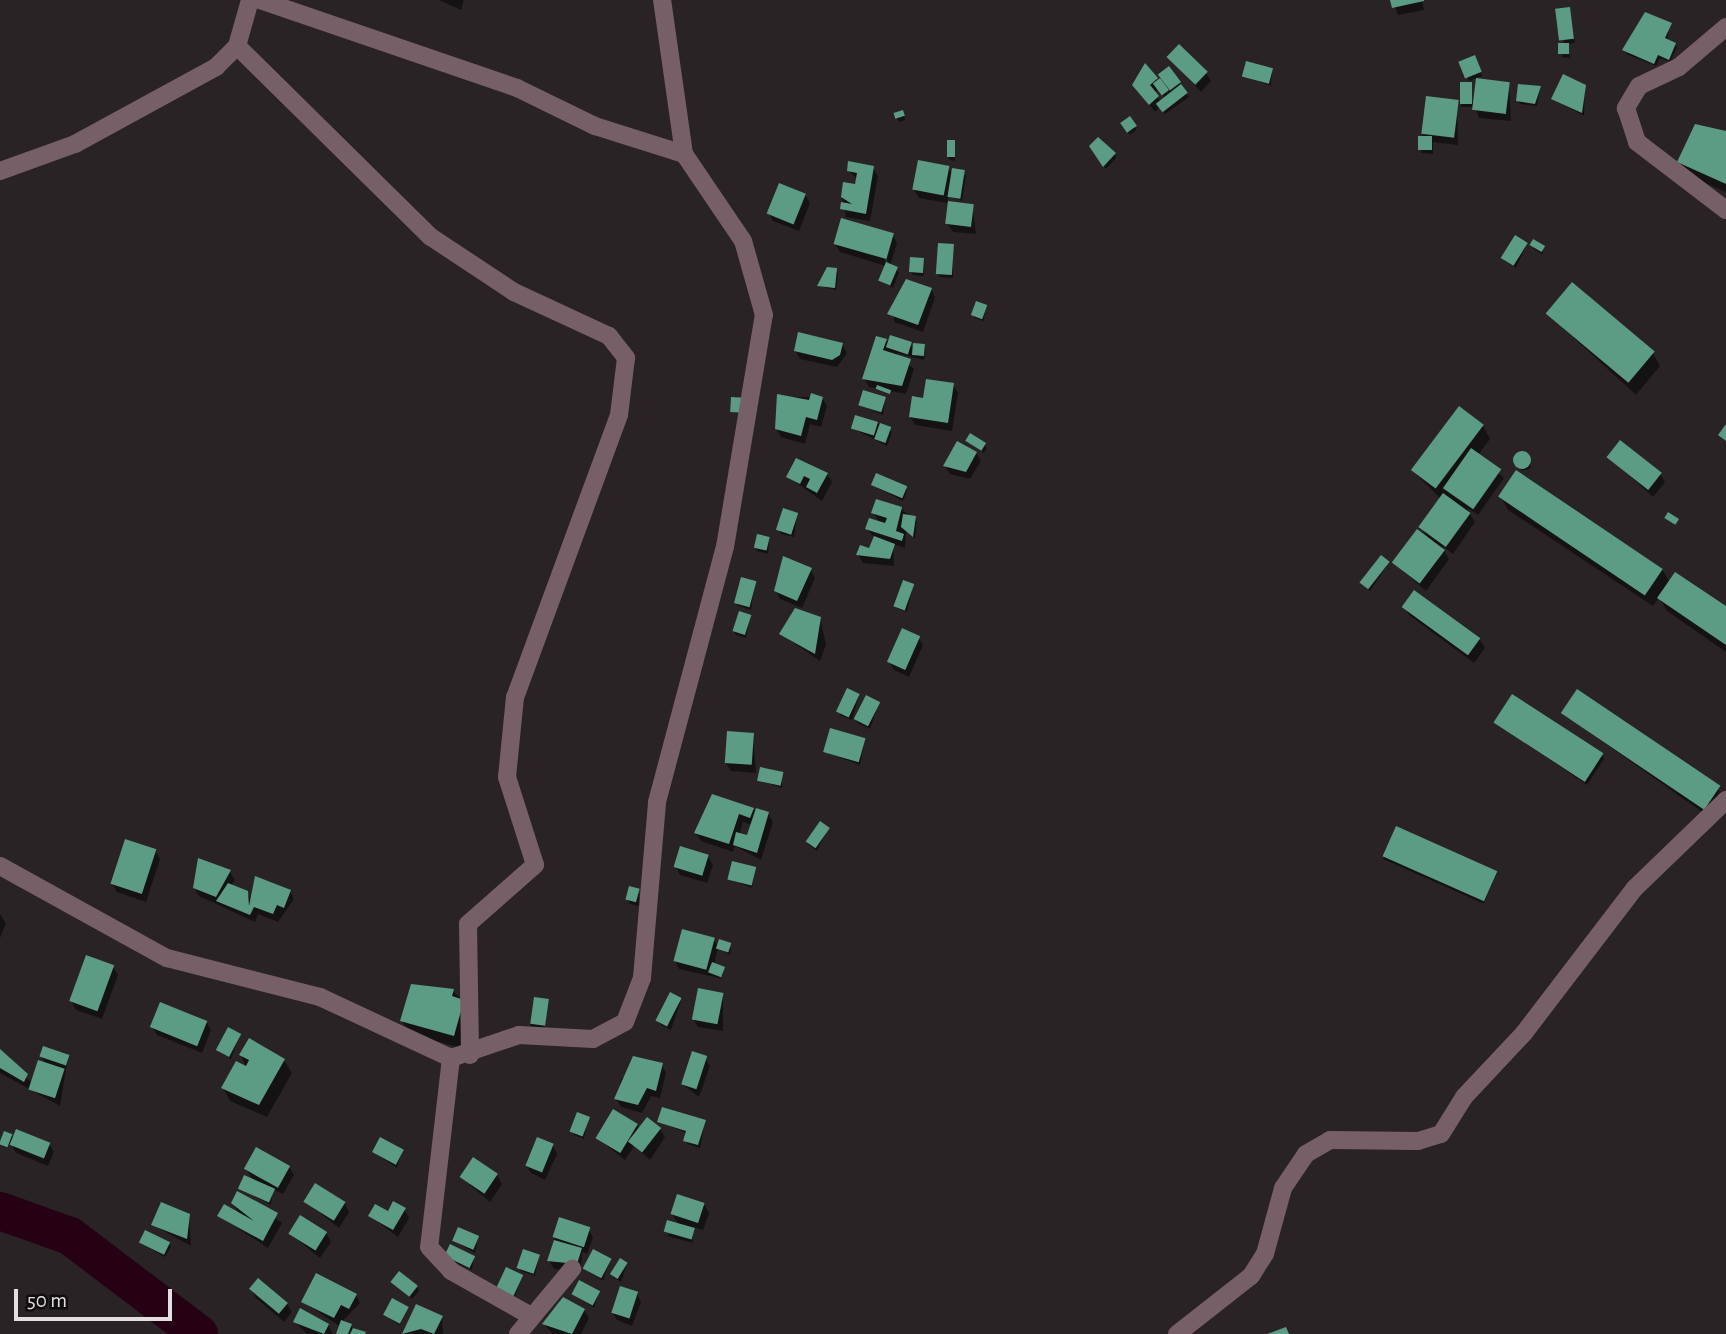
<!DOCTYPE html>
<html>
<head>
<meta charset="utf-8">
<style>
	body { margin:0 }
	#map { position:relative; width:1726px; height:1334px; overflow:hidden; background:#292325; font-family:"Alegreya Sans",sans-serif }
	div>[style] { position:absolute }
	.shadow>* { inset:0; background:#0007; transform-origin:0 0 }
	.river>* { height:38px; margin:-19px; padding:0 19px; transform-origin:19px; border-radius:19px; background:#260013 }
	.building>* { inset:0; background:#5d9c84; transform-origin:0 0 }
	.round { border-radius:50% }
	.street>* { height:18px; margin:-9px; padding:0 9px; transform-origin:9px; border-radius:9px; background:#775f68 }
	span { translate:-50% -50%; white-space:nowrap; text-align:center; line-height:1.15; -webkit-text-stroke:7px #100d0e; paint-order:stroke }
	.scale { position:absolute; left:14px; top:1289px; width:158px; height:32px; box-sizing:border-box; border:4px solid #e3dfe0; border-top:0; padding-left:9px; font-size:21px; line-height:24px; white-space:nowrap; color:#e3dfe0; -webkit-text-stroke:5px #100d0e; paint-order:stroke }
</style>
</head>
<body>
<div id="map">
	<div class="shadow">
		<i style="clip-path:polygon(439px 0,464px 0,461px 10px)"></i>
		<i style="clip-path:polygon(1392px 0,1422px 0,1424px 10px,1398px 15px)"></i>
		<i style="clip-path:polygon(1569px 9px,1575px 43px,1567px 44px,1570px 58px,1562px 57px)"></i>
		<i style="clip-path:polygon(1670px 24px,1667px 41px,1677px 47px,1670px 62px,1660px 58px,1656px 66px,1626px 54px)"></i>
		<i style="clip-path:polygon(1169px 57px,1206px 73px,1211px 81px,1201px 92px)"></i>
		<i style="clip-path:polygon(1476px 60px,1482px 76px,1469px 81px,1472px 102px,1509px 84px,1511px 121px,1479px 118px,1475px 107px,1461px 107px,1462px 83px,1470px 83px,1460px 62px)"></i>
		<i style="clip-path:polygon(evenodd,1144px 66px,1169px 94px,1163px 78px,1168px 69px,1189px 97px,1165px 114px,1160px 107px,1155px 112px,1134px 85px,1144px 66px,1158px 89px,1165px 98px,1160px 101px,1154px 93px,1158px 89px)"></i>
		<i style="clip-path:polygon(1272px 70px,1271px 86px,1244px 76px)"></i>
		<i style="clip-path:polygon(1585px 86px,1584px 116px,1553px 99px)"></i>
		<i style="clip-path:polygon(1540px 88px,1537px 106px,1520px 104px,1518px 100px)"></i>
		<i style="clip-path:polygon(1457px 102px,1458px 145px,1433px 142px,1433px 154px,1421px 153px,1423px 133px)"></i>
		<i style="clip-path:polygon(895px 114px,904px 115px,905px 120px,899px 122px)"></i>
		<i style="left:1129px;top:118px;width:14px;height:9px;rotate:56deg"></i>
		<i style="clip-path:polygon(1726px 133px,1726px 192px,1686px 175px,1679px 162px)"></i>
		<i style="clip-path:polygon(954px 142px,955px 161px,950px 160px,948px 157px)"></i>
		<i style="clip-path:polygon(1091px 146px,1115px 154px,1116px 158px,1106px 169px)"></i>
		<i style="clip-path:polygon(948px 167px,953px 176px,966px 175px,962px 201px,949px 195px,947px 203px,919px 198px,914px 190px)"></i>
		<i style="clip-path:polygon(873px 168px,878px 176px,870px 221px,846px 217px,842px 197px,858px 180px,848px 170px)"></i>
		<i style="clip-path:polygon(805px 195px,810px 203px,799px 231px,773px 221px,768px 212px)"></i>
		<i style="clip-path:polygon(972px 205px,976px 234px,953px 232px,948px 224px)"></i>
		<i style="clip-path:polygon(evenodd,892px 234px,897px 243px,890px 266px,899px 272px,893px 288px,881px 281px,886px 266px,840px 252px,835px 244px,892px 234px,883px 251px,890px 265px,886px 265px,883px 251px)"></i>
		<i style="clip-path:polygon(1527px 244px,1516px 268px,1505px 261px,1503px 258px)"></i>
		<i style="clip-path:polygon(1532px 245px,1543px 248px,1543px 255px,1534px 249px)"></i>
		<i style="clip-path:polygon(952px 246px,953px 278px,940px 277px,938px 274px)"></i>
		<i style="clip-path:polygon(923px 259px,924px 276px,913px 275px,911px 272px)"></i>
		<i style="clip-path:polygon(828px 269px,838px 273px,836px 290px,819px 286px)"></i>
		<i style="clip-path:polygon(931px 289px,935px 297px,923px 332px,894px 322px,893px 301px)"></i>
		<i style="clip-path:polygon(985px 306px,984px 321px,975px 318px,973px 314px)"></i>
		<i style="clip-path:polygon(1547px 313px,1653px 353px,1660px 366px,1636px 395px)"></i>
		<i style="clip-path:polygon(885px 341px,926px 349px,924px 360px,896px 353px,914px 369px,906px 394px,869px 387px,864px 379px)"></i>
		<i style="clip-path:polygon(842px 344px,847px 353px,837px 367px,800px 359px,795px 350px)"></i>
		<i style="clip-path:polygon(953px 385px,958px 393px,952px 431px,915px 425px,910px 417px,924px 400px)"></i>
		<i style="clip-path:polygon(778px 396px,822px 398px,827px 406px,821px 427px,810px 424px,805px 444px,781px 437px,777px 429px)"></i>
		<i style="clip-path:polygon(885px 398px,883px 415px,861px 405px)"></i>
		<i style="clip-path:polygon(877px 423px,892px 432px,887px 446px,852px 428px)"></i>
		<i style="clip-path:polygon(1483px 426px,1490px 439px,1478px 455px,1504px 478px,1478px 515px,1466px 507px,1475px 522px,1453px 554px,1441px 545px,1449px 559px,1426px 591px,1395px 564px,1429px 540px,1421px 527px,1441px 499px,1412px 470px)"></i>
		<i style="clip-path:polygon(968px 441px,984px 444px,987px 448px,984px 453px)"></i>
		<i style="clip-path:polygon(976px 453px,981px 461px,970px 479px,950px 474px,945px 466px)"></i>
		<i style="clip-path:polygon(1527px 454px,1531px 468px,1522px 471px,1515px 458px)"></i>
		<i style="clip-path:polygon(1609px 457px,1660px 474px,1665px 482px,1653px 497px)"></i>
		<i style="clip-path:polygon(827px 474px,832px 482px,822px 501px,788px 477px)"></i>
		<i style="clip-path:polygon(872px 485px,905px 487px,907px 491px,903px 501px)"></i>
		<i style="clip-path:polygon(1501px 497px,1662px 569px,1670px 583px,1726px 608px,1726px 652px,1667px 611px,1659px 598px,1653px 606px,1508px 510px)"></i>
		<i style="clip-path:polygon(901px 509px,917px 521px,915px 538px,906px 531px,905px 548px,893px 544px,894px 566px,863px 563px,858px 555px,870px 551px,875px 538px,867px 529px,880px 523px,873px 512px)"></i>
		<i style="clip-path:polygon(797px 514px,794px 537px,781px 534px,779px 530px)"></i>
		<i style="clip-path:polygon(769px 539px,768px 554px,757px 551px,755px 547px)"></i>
		<i style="clip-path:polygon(1388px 564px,1370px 591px,1363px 585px,1361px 582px)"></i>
		<i style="clip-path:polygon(810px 569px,815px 578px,802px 608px,780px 599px,776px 591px)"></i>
		<i style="clip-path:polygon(755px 582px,751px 610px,738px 606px,736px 603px)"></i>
		<i style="clip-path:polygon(913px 585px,907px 612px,898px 609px,896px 606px)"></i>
		<i style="clip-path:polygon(1415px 592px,1480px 640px,1485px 648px,1474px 663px,1409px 615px,1404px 607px)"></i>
		<i style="clip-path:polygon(750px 617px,746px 638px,736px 635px,734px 631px)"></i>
		<i style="clip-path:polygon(820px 619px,826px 644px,820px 661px,781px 634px)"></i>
		<i style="clip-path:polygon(918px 637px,923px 645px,909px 677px,894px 670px,889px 662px)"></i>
		<i style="clip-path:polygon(859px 695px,852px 720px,841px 716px,839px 712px)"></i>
		<i style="clip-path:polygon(879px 703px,870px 729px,858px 723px,855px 719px)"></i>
		<i style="clip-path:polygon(1562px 713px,1718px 789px,1720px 792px,1705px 814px)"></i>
		<i style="clip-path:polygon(1495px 722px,1602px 755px,1604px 759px,1587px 785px)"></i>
		<i style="clip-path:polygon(753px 735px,756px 773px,731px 771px,726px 763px)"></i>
		<i style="clip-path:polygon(865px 739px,860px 765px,825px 752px)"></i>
		<i style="clip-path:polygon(782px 774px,782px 788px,758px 780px)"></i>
		<i style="clip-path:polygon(evenodd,713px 797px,768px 814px,773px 822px,761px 860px,735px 846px,733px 852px,701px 841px,696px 833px,713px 797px,743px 822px,752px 825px,749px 837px,739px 835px,743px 822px)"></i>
		<i style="left:1397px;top:828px;width:110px;height:34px;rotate:24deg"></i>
		<i style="clip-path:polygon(828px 829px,817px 851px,809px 845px,807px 842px)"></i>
		<i style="clip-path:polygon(155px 850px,160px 859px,146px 902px,117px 892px,112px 884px)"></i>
		<i style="clip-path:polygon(708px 857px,713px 865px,707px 883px,680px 875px,676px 867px)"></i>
		<i style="clip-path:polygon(755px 868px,752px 888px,729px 879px)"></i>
		<i style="clip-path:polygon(230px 872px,235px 880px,229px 889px,247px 893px,252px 901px,290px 891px,294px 899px,278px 922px,258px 914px,255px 922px,199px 896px,194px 888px)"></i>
		<i style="clip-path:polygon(639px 890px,639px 906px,630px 904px,628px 900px)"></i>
		<i style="clip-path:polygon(0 914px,6px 923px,0 938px)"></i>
		<i style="clip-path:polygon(714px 940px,719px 948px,731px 948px,730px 955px,718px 948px,714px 965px,724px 976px,711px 971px,723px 979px,679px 969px,675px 961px)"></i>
		<i style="clip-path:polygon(113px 967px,118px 975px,102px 1019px,76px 1010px,71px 1001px)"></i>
		<i style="clip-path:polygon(453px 991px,463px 1001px,461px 1048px,410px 1034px,402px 1021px)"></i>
		<i style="clip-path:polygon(723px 994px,723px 1031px,698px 1027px,693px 1019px)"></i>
		<i style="clip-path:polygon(681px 1000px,671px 1030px,661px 1025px,658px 1021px)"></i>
		<i style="clip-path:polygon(547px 1001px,544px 1030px,532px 1027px,530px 1024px)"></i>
		<i style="clip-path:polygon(206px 1022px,211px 1030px,202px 1053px,157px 1035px,152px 1027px)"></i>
		<i style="clip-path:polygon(240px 1035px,231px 1059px,219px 1052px,217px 1049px)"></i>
		<i style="clip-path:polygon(0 1052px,32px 1083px,46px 1064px,41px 1056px,68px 1057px,60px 1106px,0 1073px)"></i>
		<i style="clip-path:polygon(241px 1055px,284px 1060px,292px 1073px,267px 1117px,230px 1101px,223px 1088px,246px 1068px)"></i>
		<i style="clip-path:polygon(705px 1058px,710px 1066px,699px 1097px,681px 1083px)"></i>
		<i style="clip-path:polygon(662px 1065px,666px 1073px,660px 1098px,651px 1096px,642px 1113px,621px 1107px,616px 1099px,622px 1078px)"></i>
		<i style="clip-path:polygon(588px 1118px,584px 1139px,574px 1135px,572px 1132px)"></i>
		<i style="clip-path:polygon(705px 1121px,700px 1148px,687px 1144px,687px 1133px,659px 1122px)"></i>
		<i style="clip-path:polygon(637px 1125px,640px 1131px,660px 1129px,665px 1137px,650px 1160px,634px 1146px,625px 1160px,598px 1138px)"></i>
		<i style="clip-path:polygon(11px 1136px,49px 1144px,54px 1152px,48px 1166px,16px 1153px,11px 1144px,3px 1147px)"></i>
		<i style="clip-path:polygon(553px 1146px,557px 1154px,545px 1180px,531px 1173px,526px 1165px)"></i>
		<i style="clip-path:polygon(402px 1151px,397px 1168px,373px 1152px)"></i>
		<i style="clip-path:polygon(289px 1167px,294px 1175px,283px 1194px,273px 1189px,271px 1205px,240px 1188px,254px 1182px,246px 1169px)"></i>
		<i style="clip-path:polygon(497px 1175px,502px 1184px,490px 1202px,461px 1177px)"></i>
		<i style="clip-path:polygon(238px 1193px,282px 1223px,268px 1248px,219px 1216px,240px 1215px,233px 1203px)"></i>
		<i style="clip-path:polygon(305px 1201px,345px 1204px,349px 1212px,339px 1228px)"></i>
		<i style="clip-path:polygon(704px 1204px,709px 1213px,703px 1230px,692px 1227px,693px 1243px,667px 1236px,679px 1225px,672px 1214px)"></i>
		<i style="clip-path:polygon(404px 1209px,409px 1218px,398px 1237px,370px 1216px)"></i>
		<i style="clip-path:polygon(189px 1215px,191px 1246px,153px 1225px)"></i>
		<i style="clip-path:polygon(588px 1229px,593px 1237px,587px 1254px,582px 1252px,581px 1271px,554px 1269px,549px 1261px,555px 1237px)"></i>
		<i style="clip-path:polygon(326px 1233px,331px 1242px,320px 1258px,290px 1234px)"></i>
		<i style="clip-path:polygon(478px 1238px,475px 1253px,454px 1241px)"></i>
		<i style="clip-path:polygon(141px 1243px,169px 1243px,171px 1247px,165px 1257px)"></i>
		<i style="clip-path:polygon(474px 1257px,472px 1270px,448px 1259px)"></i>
		<i style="clip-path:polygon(539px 1257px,535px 1276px,521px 1271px,519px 1267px)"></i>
		<i style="clip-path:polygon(610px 1260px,603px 1281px,585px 1269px)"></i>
		<i style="clip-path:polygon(627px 1264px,621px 1282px,614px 1278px,612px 1274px)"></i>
		<i style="clip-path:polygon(522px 1276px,514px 1300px,499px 1292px)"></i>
		<i style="clip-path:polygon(259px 1280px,287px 1304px,292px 1312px,284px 1322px,256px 1298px,251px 1289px)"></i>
		<i style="clip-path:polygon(393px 1282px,417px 1287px,419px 1291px,412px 1299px)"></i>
		<i style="clip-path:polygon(599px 1292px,594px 1308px,573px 1294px)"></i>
		<i style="clip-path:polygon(637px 1294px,641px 1302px,632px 1326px,617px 1320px,612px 1311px)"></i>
		<i style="clip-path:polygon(356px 1295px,360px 1303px,342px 1322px,365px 1334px,338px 1334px,341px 1327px,303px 1302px)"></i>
		<i style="clip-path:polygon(417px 1306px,442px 1318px,443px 1334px,404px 1334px)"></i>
		<i style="clip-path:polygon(407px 1309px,400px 1326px,384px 1314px)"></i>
		<i style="clip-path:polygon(584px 1310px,589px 1318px,581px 1334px,553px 1334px,544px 1324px)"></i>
		<i style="clip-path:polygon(295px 1322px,328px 1325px,333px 1334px,307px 1334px)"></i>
	</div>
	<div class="river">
		<i style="left:0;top:1211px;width:74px;rotate:19.7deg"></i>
		<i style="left:70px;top:1236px;width:162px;rotate:37.2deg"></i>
	</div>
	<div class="building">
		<i style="clip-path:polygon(1390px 0,1424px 0,1424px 1px,1392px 8px)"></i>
		<i style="left:1570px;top:7px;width:32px;height:15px;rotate:83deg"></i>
		<i style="clip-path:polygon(1645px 12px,1672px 23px,1665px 38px,1676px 43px,1669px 60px,1658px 55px,1654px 64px,1622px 50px)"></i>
		<i style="left:1558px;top:43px;width:11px;height:11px"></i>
		<i style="left:1179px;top:44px;width:40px;height:18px;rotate:44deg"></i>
		<i style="left:1475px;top:55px;width:18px;height:18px;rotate:68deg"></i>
		<i style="left:1246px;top:61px;width:28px;height:16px;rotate:15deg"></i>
		<i style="clip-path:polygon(1145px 63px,1158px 78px,1150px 85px,1159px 96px,1149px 105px,1132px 85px)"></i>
		<i style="left:1169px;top:66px;width:20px;height:14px;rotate:53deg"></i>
		<i style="clip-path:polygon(1563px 74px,1586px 85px,1582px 113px,1551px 99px)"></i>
		<i style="left:1160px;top:78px;width:15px;height:9px;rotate:53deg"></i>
		<i style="left:1476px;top:78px;width:34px;height:32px;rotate:7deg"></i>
		<i style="left:1460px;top:82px;width:12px;height:22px"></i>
		<i style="left:1181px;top:84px;width:11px;height:32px;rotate:52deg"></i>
		<i style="clip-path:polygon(1518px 84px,1541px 86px,1535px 104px,1516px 101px)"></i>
		<i style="left:1426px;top:96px;width:33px;height:38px;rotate:7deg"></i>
		<i style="left:903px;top:110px;width:6px;height:10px;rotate:72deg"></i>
		<i style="left:1130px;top:116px;width:12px;height:12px;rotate:55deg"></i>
		<i style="clip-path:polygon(1695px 124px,1726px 131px,1726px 184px,1677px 162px)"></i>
		<i style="left:1418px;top:136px;width:14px;height:14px"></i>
		<i style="clip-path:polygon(1098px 137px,1116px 153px,1103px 167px,1089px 146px)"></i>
		<i style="left:947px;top:140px;width:8px;height:17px"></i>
		<i style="left:918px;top:160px;width:32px;height:30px;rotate:11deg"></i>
		<i style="clip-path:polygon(848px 161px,874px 166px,866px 214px,840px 209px,841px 202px,852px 204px,841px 197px,843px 182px,855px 184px,857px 173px,847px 171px)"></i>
		<i style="left:952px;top:168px;width:13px;height:29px;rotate:9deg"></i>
		<i style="left:779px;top:183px;width:29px;height:33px;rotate:22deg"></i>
		<i style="left:948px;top:201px;width:26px;height:23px;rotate:7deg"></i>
		<i style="left:841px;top:218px;width:55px;height:27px;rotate:16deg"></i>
		<i style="left:1515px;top:235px;width:15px;height:27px;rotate:32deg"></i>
		<i style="left:1533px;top:239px;width:14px;height:7px;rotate:30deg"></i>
		<i style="left:938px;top:243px;width:16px;height:31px;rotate:4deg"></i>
		<i style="left:910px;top:257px;width:14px;height:15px;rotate:4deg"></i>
		<i style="left:886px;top:262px;width:13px;height:20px;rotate:23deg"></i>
		<i style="clip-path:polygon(827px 267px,837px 268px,835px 288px,817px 286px)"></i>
		<i style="clip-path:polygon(906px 279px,932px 288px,918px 325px,887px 314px)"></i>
		<i style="left:1572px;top:282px;width:108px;height:41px;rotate:40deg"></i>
		<i style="left:976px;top:301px;width:12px;height:15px;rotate:20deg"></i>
		<i style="clip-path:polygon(798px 332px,843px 343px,840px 355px,832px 360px,794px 351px)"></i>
		<i style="left:890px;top:335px;width:23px;height:13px;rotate:18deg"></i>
		<i style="clip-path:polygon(876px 336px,887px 339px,883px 350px,911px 359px,902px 386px,862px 379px)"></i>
		<i style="left:913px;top:343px;width:12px;height:12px;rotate:5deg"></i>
		<i style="clip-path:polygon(926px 379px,954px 383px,948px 423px,909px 417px,912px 396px,923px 398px)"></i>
		<i style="left:877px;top:385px;width:15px;height:4px;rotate:20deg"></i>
		<i style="left:863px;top:390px;width:24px;height:16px;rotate:17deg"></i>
		<i style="clip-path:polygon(811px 393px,823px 397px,817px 420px,806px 417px,801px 436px,775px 429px,777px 394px,809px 400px)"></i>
		<i style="left:731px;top:397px;width:18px;height:15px;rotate:3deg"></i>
		<i style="left:1459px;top:406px;width:31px;height:80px;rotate:37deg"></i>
		<i style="left:855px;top:415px;width:24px;height:14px;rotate:17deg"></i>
		<i style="left:880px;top:423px;width:12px;height:17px;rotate:20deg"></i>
		<i style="clip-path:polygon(1726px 424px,1726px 441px,1718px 435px)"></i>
		<i style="left:970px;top:433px;width:19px;height:9px;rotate:32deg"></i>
		<i style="left:1620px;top:440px;width:53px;height:22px;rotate:38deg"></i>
		<i style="clip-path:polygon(957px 441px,977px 452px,966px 472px,943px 466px)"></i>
		<i style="left:1471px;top:448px;width:37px;height:49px;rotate:35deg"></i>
		<i class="round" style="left:1513px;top:451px;width:18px;height:18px"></i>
		<i style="clip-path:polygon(796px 458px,828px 473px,817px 493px,806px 487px,810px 479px,804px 476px,800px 484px,786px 477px)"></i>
		<i style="left:1516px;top:470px;width:177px;height:32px;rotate:34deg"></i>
		<i style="left:876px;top:473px;width:34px;height:13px;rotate:23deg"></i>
		<i style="left:1443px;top:493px;width:34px;height:42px;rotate:36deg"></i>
		<i style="clip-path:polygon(876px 499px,902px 507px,896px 531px,904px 534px,902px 541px,865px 529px,869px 518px,885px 523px,887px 518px,871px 513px)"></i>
		<i style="left:783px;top:508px;width:16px;height:23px;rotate:18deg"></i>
		<i style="left:1668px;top:512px;width:13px;height:7px;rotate:32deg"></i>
		<i style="clip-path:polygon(903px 514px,916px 516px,913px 537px,901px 527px)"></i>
		<i style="left:1417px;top:529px;width:35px;height:42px;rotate:37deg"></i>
		<i style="left:757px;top:534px;width:13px;height:14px;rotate:13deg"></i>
		<i style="clip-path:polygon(874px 536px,895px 544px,890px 559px,856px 555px,860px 545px,869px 548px)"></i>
		<i style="left:1381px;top:555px;width:11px;height:35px;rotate:38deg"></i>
		<i style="clip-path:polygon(783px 556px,812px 568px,797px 601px,774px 591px)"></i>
		<i style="clip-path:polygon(1675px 572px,1726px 606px,1726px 645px,1657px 598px)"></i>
		<i style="left:741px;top:577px;width:16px;height:27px;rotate:15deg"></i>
		<i style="left:903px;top:580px;width:12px;height:28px;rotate:20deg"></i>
		<i style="left:1414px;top:590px;width:82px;height:21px;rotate:36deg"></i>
		<i style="clip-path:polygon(795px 608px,821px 617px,815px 654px,779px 634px)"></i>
		<i style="left:739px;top:611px;width:13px;height:21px;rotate:18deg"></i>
		<i style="left:902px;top:628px;width:20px;height:37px;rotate:24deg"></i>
		<i style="left:847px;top:688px;width:14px;height:26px;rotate:25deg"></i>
		<i style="left:1577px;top:689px;width:173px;height:29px;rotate:34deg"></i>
		<i style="left:1512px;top:694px;width:109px;height:34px;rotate:33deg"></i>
		<i style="left:866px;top:695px;width:16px;height:27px;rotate:27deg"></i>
		<i style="left:830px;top:728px;width:37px;height:25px;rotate:16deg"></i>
		<i style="left:727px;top:731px;width:27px;height:32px;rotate:4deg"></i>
		<i style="left:760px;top:767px;width:24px;height:14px;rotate:12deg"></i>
		<i style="clip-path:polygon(712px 794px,754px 808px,750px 818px,739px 814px,729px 844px,694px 833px)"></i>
		<i style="clip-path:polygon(756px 808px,769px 812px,757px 853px,733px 845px,736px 832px,747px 835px)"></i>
		<i style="left:820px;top:821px;width:12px;height:25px;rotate:35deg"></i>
		<i style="left:1396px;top:826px;width:111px;height:33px;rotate:24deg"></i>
		<i style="left:125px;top:839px;width:33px;height:47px;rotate:18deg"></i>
		<i style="left:680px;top:846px;width:30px;height:22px;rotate:17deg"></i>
		<i style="clip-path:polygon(198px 858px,231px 870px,216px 897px,193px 888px)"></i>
		<i style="left:732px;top:861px;width:25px;height:19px;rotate:14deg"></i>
		<i style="clip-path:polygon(255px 876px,291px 890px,284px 908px,277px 905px,273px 914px,254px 907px,250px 915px,216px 901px,228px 883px,248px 891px,249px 906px)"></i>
		<i style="left:629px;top:886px;width:11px;height:14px;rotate:15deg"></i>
		<i style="left:682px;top:929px;width:34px;height:33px;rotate:15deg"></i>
		<i style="left:719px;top:939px;width:13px;height:10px;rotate:18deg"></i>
		<i style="left:86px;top:955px;width:30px;height:49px;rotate:20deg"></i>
		<i style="left:712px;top:962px;width:14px;height:11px;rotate:21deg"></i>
		<i style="clip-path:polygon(411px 984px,454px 989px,452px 996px,464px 1000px,454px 1036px,400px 1021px)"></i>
		<i style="left:698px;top:988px;width:26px;height:32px;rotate:11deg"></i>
		<i style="left:670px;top:992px;width:13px;height:32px;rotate:27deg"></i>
		<i style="left:534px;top:997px;width:15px;height:27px;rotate:8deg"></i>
		<i style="left:160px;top:1002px;width:51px;height:27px;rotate:22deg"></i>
		<i style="left:228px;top:1027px;width:15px;height:26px;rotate:28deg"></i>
		<i style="clip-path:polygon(249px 1038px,285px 1059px,259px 1105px,221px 1088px,236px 1061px,246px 1066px,249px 1060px,239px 1055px)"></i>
		<i style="left:43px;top:1046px;width:28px;height:11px;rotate:19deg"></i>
		<i style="clip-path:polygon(0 1049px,28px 1074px,24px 1082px,0 1068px)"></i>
		<i style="left:692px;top:1051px;width:16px;height:35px;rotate:18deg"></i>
		<i style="clip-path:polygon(633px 1056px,663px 1063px,656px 1091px,647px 1088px,638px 1105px,614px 1099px)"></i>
		<i style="left:38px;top:1060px;width:28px;height:31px;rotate:18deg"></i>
		<i style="clip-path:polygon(662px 1107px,706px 1120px,698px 1145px,683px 1141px,686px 1131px,657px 1122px)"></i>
		<i style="left:613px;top:1109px;width:29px;height:34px;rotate:31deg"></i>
		<i style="left:577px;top:1112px;width:14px;height:21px;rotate:21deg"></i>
		<i style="left:647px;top:1117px;width:18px;height:31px;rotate:38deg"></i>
		<i style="left:16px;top:1129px;width:37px;height:17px;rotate:22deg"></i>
		<i style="left:4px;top:1131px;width:9px;height:14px;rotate:21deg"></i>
		<i style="left:380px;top:1137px;width:27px;height:17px;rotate:28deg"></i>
		<i style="left:537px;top:1137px;width:18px;height:31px;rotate:22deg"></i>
		<i style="left:256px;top:1147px;width:39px;height:25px;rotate:29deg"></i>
		<i style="left:473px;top:1157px;width:30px;height:24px;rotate:34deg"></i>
		<i style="left:244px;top:1175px;width:34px;height:15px;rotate:24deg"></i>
		<i style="left:315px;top:1183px;width:36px;height:22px;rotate:32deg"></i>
		<i style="clip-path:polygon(237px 1191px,278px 1213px,263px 1241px,217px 1216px,224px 1204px,254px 1221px,231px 1203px)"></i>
		<i style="left:677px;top:1194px;width:29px;height:21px;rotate:18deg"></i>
		<i style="clip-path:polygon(393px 1201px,406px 1208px,393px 1230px,368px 1216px,375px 1204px,388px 1211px)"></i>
		<i style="clip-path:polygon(161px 1202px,190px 1214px,187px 1239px,151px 1225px)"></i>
		<i style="left:300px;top:1215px;width:32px;height:22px;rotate:32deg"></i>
		<i style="left:559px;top:1217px;width:33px;height:21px;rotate:18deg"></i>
		<i style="left:667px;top:1220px;width:29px;height:12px;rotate:16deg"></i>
		<i style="left:458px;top:1227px;width:23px;height:15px;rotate:23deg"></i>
		<i style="left:145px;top:1230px;width:28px;height:14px;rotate:26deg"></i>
		<i style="clip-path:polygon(554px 1240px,582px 1248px,577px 1264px,547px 1261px)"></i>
		<i style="left:450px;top:1244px;width:28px;height:13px;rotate:26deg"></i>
		<i style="left:523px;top:1249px;width:18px;height:20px;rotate:19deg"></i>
		<i style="left:593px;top:1249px;width:21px;height:22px;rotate:28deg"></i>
		<i style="left:620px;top:1258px;width:9px;height:19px;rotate:32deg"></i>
		<i style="left:506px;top:1267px;width:19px;height:25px;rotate:25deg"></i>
		<i style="left:399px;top:1271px;width:24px;height:14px;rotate:38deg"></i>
		<i style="clip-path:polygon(316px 1273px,357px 1294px,349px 1309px,341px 1305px,334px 1318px,301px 1302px)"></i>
		<i style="left:258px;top:1278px;width:39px;height:14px;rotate:40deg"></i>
		<i style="left:579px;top:1280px;width:24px;height:16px;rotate:28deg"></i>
		<i style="left:620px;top:1286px;width:19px;height:28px;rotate:18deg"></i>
		<i style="clip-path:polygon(563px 1297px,585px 1309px,572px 1334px,542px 1324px)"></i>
		<i style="left:392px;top:1298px;width:19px;height:19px;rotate:28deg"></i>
		<i style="clip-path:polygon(416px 1304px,443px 1316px,434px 1334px,421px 1329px,402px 1334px)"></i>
		<i style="clip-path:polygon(300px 1308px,329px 1324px,324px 1334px,293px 1322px)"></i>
		<i style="clip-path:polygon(341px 1320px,352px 1324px,348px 1334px,336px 1334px)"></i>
		<i style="clip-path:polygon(1286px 1327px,1289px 1334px,1267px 1334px)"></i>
		<i style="clip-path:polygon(353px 1328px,366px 1332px,365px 1334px,350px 1334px)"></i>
	</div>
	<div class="street">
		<i style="left:260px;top:0;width:272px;rotate:18.9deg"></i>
		<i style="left:517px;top:88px;width:87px;rotate:26deg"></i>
		<i style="left:595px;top:126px;width:93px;rotate:17.5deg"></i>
		<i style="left:1726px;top:27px;width:62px;rotate:139.6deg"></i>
		<i style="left:1679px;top:67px;width:44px;rotate:154.6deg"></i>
		<i style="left:1639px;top:86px;width:26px;rotate:121deg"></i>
		<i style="left:1626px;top:108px;width:36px;rotate:72deg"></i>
		<i style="left:1637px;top:142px;width:112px;rotate:37.4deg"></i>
		<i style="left:237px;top:46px;width:272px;rotate:44.6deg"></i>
		<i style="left:431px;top:237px;width:100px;rotate:33.5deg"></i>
		<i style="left:514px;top:292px;width:105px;rotate:24.9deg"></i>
		<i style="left:609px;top:336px;width:28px;rotate:52deg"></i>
		<i style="left:626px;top:358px;width:57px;rotate:97deg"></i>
		<i style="left:619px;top:415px;width:301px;rotate:110.2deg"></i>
		<i style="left:515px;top:697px;width:80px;rotate:95.7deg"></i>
		<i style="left:507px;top:777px;width:92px;rotate:72.3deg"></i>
		<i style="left:535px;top:865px;width:89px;rotate:138.6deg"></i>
		<i style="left:468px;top:924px;width:131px;rotate:89.1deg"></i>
		<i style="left:0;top:171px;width:80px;rotate:-19.8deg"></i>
		<i style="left:75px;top:144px;width:161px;rotate:-28.6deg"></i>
		<i style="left:216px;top:67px;width:30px;rotate:-45deg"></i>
		<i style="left:237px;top:46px;width:48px;rotate:-74.2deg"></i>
		<i style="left:0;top:866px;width:191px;rotate:28.9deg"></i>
		<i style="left:167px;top:958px;width:158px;rotate:14.3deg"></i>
		<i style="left:320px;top:997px;width:145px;rotate:25deg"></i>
		<i style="left:451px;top:1058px;width:72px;rotate:-18.7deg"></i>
		<i style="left:519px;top:1035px;width:74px;rotate:3.1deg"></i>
		<i style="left:593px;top:1039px;width:36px;rotate:-28deg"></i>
		<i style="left:625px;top:1022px;width:47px;rotate:-68.9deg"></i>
		<i style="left:642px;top:978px;width:177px;rotate:-85.1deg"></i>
		<i style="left:657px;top:802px;width:264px;rotate:-75.1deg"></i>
		<i style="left:725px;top:547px;width:235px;rotate:-80.5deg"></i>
		<i style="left:764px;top:315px;width:77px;rotate:-105.8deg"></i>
		<i style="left:743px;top:241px;width:105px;rotate:-124.1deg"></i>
		<i style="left:684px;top:154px;width:156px;rotate:-98.1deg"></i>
		<i style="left:451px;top:1058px;width:190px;rotate:96.6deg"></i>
		<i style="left:429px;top:1247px;width:33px;rotate:47deg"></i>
		<i style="left:451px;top:1271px;width:92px;rotate:29.4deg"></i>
		<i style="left:518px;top:1334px;width:85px;rotate:-50.3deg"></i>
		<i style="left:1177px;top:1334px;width:94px;rotate:-38.1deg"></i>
		<i style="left:1251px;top:1276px;width:26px;rotate:-58deg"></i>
		<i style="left:1265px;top:1254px;width:68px;rotate:-74.7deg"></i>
		<i style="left:1283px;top:1188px;width:41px;rotate:-55.9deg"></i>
		<i style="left:1306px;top:1154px;width:28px;rotate:-30deg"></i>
		<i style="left:1330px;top:1140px;width:88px;rotate:0.7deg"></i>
		<i style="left:1418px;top:1141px;width:24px;rotate:-17deg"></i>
		<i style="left:1441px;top:1134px;width:44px;rotate:-58.1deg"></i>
		<i style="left:1464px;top:1097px;width:88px;rotate:-46.8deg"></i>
		<i style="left:1524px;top:1033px;width:183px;rotate:-52.6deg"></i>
		<i style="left:1635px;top:888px;width:127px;rotate:-44deg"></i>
	</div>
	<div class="scale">50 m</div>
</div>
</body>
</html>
